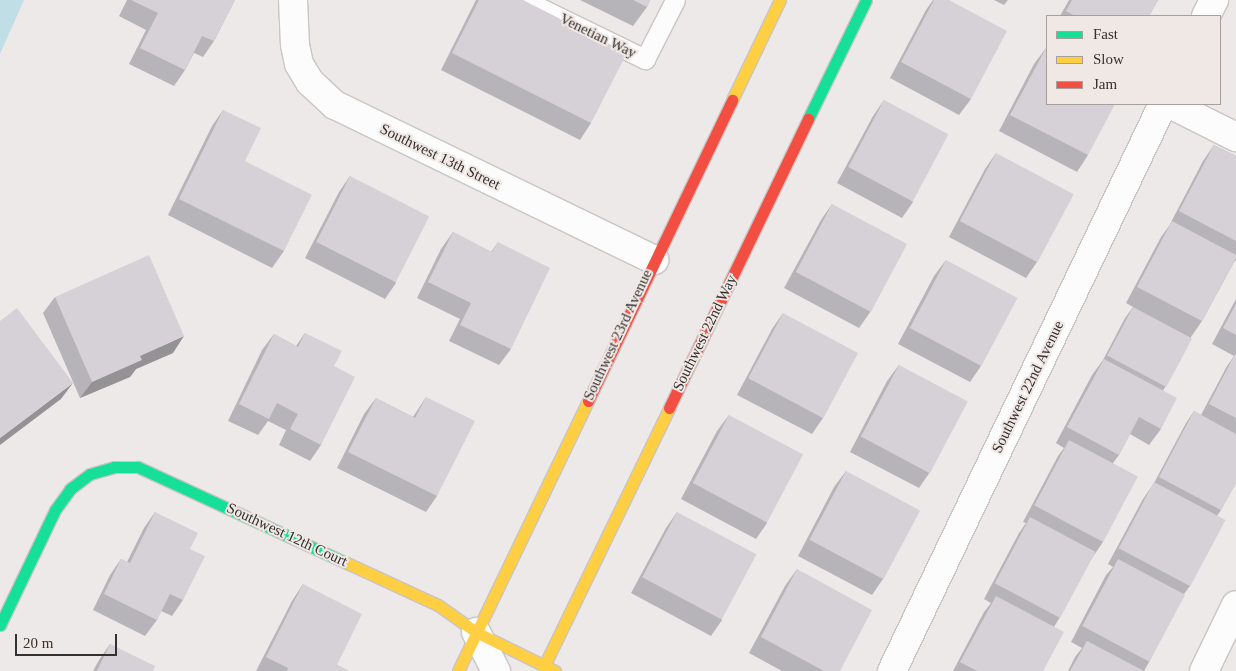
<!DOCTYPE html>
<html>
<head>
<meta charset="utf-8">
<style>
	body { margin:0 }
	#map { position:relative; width:1236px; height:671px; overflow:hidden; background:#ede9e8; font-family:Georgia,serif }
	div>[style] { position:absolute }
	.water>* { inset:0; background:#bfdee5 }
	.roads { filter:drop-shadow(1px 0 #c9c5c4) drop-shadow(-1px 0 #c9c5c4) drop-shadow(0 1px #c9c5c4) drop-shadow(0 -1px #c9c5c4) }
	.lane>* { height:19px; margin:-9.5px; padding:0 9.5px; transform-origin:9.5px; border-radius:9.5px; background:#fcfcfc }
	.street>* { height:28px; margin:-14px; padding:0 14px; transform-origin:14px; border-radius:14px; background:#fcfcfc }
	.fast>* { height:11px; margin:-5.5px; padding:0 5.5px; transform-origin:5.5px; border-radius:5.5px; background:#16e098 }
	.slow>* { height:11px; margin:-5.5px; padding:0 5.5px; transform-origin:5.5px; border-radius:5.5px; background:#ffcf43 }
	.jam>* { height:11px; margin:-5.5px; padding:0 5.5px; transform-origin:5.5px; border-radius:5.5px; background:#f24e42 }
	.wall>* { inset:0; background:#b7b4b9 }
	.shaded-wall>* { inset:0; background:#959296 }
	.building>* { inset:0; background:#d5d1d7; transform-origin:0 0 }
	span { translate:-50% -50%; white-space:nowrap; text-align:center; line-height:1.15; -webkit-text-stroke:4px #f0e8e5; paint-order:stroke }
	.street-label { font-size:15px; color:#343130 }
	.legend { position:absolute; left:1046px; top:15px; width:175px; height:90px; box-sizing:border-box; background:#f0e8e5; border:1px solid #a59f9d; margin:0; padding:6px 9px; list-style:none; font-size:15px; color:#343130 }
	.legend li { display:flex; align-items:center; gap:10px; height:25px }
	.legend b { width:25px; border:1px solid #a59f9d }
	.scale { position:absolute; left:15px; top:634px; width:102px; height:22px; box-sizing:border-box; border:2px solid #343130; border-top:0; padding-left:6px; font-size:15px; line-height:18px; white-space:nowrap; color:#343130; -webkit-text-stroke:4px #f0e8e5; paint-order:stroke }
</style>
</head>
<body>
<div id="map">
	<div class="water">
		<i style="clip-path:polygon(0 0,24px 0,0 54px)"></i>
	</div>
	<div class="roads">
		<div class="lane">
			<i style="left:524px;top:0;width:135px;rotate:26deg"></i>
			<i style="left:645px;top:59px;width:66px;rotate:-63deg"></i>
		</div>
		<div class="street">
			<i style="left:293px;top:0;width:45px;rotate:87.5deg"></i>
			<i style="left:295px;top:45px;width:19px;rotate:78deg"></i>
			<i style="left:299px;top:64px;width:21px;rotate:59deg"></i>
			<i style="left:310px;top:82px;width:34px;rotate:43deg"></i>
			<i style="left:335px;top:105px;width:355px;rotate:25.9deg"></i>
			<i style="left:1206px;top:16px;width:18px;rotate:-63deg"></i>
			<i style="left:1170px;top:104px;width:74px;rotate:26.6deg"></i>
			<i style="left:476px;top:632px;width:44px;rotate:62.9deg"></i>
			<i style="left:892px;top:671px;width:628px;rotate:-64.45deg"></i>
			<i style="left:1204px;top:671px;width:73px;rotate:-64.1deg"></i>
		</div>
		<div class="fast">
			<i style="left:808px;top:119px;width:132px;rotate:-64deg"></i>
			<i style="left:0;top:625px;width:127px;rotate:-64.4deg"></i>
			<i style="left:55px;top:510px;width:26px;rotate:-54deg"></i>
			<i style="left:70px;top:489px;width:25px;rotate:-37deg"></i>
			<i style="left:90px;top:474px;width:25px;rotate:-16deg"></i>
			<i style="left:114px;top:467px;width:24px"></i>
			<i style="left:138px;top:467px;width:230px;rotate:24.7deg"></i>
		</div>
		<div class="slow">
			<i style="left:732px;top:100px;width:111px;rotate:-64.4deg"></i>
			<i style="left:347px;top:563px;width:100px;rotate:24.8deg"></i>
			<i style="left:438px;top:605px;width:47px;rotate:35.4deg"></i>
			<i style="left:476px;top:632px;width:88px;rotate:26.3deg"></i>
			<i style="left:544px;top:666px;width:287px;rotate:-64.1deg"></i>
			<i style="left:458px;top:671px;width:300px;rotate:-64.3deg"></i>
		</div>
		<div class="jam">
			<i style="left:588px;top:401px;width:334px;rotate:-64.4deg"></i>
			<i style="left:669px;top:408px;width:321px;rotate:-64.3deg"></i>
		</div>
	</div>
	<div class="wall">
		<i style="clip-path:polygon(127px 0,235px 0,214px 41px,203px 57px,194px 53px,185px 70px,174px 86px,129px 64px,146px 30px,119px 16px)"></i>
		<i style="clip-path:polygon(476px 0,523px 0,591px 123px,580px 140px,441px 70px)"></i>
		<i style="clip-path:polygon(580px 0,650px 0,647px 7px,633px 26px)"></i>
		<i style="clip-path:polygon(933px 0,949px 0,971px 99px,959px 115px,890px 78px,926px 10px)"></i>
		<i style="clip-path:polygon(994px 0,1008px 0,1004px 5px)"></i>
		<i style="clip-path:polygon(1069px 0,1158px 0,1149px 16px,1060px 16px)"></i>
		<i style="clip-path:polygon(1046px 48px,1088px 155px,1077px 172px,999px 131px,1034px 64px)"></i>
		<i style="clip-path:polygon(884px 100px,913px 202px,902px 218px,837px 183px,873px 116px)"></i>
		<i style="clip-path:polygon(223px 110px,284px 251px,272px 268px,168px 215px,212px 126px)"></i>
		<i style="clip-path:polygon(1214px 145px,1236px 156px,1236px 260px,1234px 262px,1202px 321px,1191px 337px,1163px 391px,1161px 429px,1149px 445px,1130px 434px,1119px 455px,1113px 463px,1103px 542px,1092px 558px,1060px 617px,1054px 627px,1043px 671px,953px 671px,984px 612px,991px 603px,984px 599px,1019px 533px,1026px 523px,1023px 522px,1058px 456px,1064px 448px,1056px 443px,1092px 375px,1103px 360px,1125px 318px,1133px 307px,1126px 303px,1161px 237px,1169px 226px,1203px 161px)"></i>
		<i style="clip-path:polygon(996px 153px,1037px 262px,1026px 278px,949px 237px,985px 169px)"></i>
		<i style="clip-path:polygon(350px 176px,396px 283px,385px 299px,305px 258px,339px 192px)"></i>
		<i style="clip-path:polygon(832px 204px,871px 311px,859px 328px,784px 288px,821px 220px)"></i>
		<i style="clip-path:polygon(453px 232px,491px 252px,498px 242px,511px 349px,499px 365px,449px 341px,460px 319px,417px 298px,441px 249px)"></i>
		<i style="clip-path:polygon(946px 260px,981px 366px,970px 382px,898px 344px,934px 276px)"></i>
		<i style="clip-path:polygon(55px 297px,173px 353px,136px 369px,130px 377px,80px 398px,43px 313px)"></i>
		<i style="clip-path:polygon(1236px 299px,1236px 483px,1221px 510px,1217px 516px,1190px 586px,1184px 594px,1149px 662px,1144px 671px,1068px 671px,1075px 657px,1082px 648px,1071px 642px,1106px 575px,1113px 567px,1108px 564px,1143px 499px,1154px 483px,1186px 423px,1194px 411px,1201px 415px,1227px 366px,1234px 356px,1212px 344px)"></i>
		<i style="clip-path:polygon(783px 313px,823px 418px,812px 434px,737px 395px,772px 329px)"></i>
		<i style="clip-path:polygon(305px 333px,334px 366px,321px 445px,310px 461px,279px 445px,286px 430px,268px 421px,258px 435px,228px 421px,262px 350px,274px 334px,296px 346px)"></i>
		<i style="clip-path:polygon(899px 365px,930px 472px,919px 488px,850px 452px,887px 381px)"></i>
		<i style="clip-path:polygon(426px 397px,437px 496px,426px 512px,337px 468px,364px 414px,376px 398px,413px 417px)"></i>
		<i style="clip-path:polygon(729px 415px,767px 523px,756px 539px,681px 499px,717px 431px)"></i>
		<i style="clip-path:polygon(846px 471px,883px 579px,872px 595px,798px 556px,834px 487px)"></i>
		<i style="clip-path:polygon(155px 512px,190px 549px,183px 600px,172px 616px,161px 611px,157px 620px,145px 636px,93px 610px,110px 575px,121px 559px,127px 562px,144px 528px)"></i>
		<i style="clip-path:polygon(677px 512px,722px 620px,711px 636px,631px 593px,666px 528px)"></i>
		<i style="clip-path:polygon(797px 569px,840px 671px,782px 671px,749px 653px,785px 586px)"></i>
		<i style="clip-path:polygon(303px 584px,337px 665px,349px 671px,256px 671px,292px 601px)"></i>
		<i style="clip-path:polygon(110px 644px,153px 671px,93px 671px,99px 660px)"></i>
	</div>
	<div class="shaded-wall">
		<i style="clip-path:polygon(184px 336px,173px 353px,136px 369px,130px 377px,80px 398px,92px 382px,140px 356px)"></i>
		<i style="clip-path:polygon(73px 383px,61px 399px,0 445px,0 438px)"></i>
	</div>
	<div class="building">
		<i style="clip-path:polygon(131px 0,235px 0,214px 41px,202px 36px,185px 70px,140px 48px,158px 13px)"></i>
		<i style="clip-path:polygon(479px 0,523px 0,627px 53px,591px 123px,452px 53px)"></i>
		<i style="clip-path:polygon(633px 0,650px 0,647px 7px)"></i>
		<i style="clip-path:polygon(934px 0,949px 0,1007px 31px,971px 99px,901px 62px)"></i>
		<i style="clip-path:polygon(1072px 0,1158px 0,1149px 16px,1075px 16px,1066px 11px)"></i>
		<i style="clip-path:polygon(1046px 48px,1047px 48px,1047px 104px,1115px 104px,1088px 155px,1010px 115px)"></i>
		<i style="left:884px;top:100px;width:73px;height:76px;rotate:28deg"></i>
		<i style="clip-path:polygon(223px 110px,261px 128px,245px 161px,312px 195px,284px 251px,179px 199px)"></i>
		<i style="clip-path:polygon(1214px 145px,1236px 156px,1236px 241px,1179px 211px)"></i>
		<i style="left:996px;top:153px;width:88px;height:77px;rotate:28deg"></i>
		<i style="left:350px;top:176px;width:89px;height:74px;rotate:27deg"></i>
		<i style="left:832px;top:204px;width:85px;height:77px;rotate:28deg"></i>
		<i style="clip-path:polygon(1172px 221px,1236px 255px,1236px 258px,1202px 321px,1137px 287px)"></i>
		<i style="clip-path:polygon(453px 232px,492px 252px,498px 242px,550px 268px,511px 349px,460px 325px,471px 303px,428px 282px)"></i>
		<i style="clip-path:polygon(149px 255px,184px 336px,140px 356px,142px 360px,92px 382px,55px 297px)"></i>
		<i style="left:946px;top:260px;width:81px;height:77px;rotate:28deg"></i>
		<i style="clip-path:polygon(1236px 304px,1236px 335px,1223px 328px)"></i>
		<i style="left:1133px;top:307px;width:67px;height:55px;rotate:28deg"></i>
		<i style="clip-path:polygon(17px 308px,73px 383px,0 438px,0 321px)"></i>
		<i style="left:783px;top:313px;width:85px;height:74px;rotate:28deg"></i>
		<i style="clip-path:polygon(305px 333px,342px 351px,334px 366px,355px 377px,321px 445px,290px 429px,298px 414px,277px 403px,269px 419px,239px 404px,274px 334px,298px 347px)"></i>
		<i style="clip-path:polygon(1235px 354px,1236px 355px,1236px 418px,1209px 404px)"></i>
		<i style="clip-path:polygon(1104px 359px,1177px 398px,1161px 429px,1139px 417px,1119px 455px,1067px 427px)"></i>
		<i style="left:899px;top:365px;width:78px;height:81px;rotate:28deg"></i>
		<i style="clip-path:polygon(426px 397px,475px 421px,437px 496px,348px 452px,376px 398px,415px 418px)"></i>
		<i style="clip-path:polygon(1194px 411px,1236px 434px,1236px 483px,1221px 510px,1159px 477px)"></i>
		<i style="left:729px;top:415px;width:84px;height:77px;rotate:28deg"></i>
		<i style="left:1069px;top:440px;width:78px;height:74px;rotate:28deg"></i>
		<i style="left:846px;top:471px;width:84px;height:78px;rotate:28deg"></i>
		<i style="left:1154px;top:482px;width:81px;height:75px;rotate:28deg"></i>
		<i style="clip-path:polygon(155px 512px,198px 533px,190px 549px,205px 556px,183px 600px,170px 594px,157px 620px,104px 594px,121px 559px,130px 563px)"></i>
		<i style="left:677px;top:512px;width:90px;height:74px;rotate:28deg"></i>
		<i style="left:1030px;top:517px;width:74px;height:75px;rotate:28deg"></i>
		<i style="left:1118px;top:559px;width:76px;height:76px;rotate:28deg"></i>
		<i style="clip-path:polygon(797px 569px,872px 610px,840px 671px,824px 671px,761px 637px)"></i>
		<i style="clip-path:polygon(303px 584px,362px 614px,337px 665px,349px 671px,287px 671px,288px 668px,266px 657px)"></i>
		<i style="clip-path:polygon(996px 596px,1064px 632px,1043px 671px,977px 671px,960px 662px)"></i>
		<i style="clip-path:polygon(1087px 641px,1144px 671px,1070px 671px)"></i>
		<i style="clip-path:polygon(110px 644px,155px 666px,153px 671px,97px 671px)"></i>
	</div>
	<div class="street-label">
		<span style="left:598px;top:36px;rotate:26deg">Venetian Way</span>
		<span style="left:440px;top:157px;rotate:26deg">Southwest 13th Street</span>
		<span style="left:705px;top:333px;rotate:-64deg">Southwest 22nd Way</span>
		<span style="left:618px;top:335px;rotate:-65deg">Southwest 23rd Avenue</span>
		<span style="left:1028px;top:387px;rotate:-64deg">Southwest 22nd Avenue</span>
		<span style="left:287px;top:535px;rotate:25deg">Southwest 12th Court</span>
	</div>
	<ul class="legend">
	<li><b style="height:6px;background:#16e098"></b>Fast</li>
	<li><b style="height:6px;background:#ffcf43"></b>Slow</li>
	<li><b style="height:6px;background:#f24e42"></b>Jam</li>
	</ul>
	<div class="scale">20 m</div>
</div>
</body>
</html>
